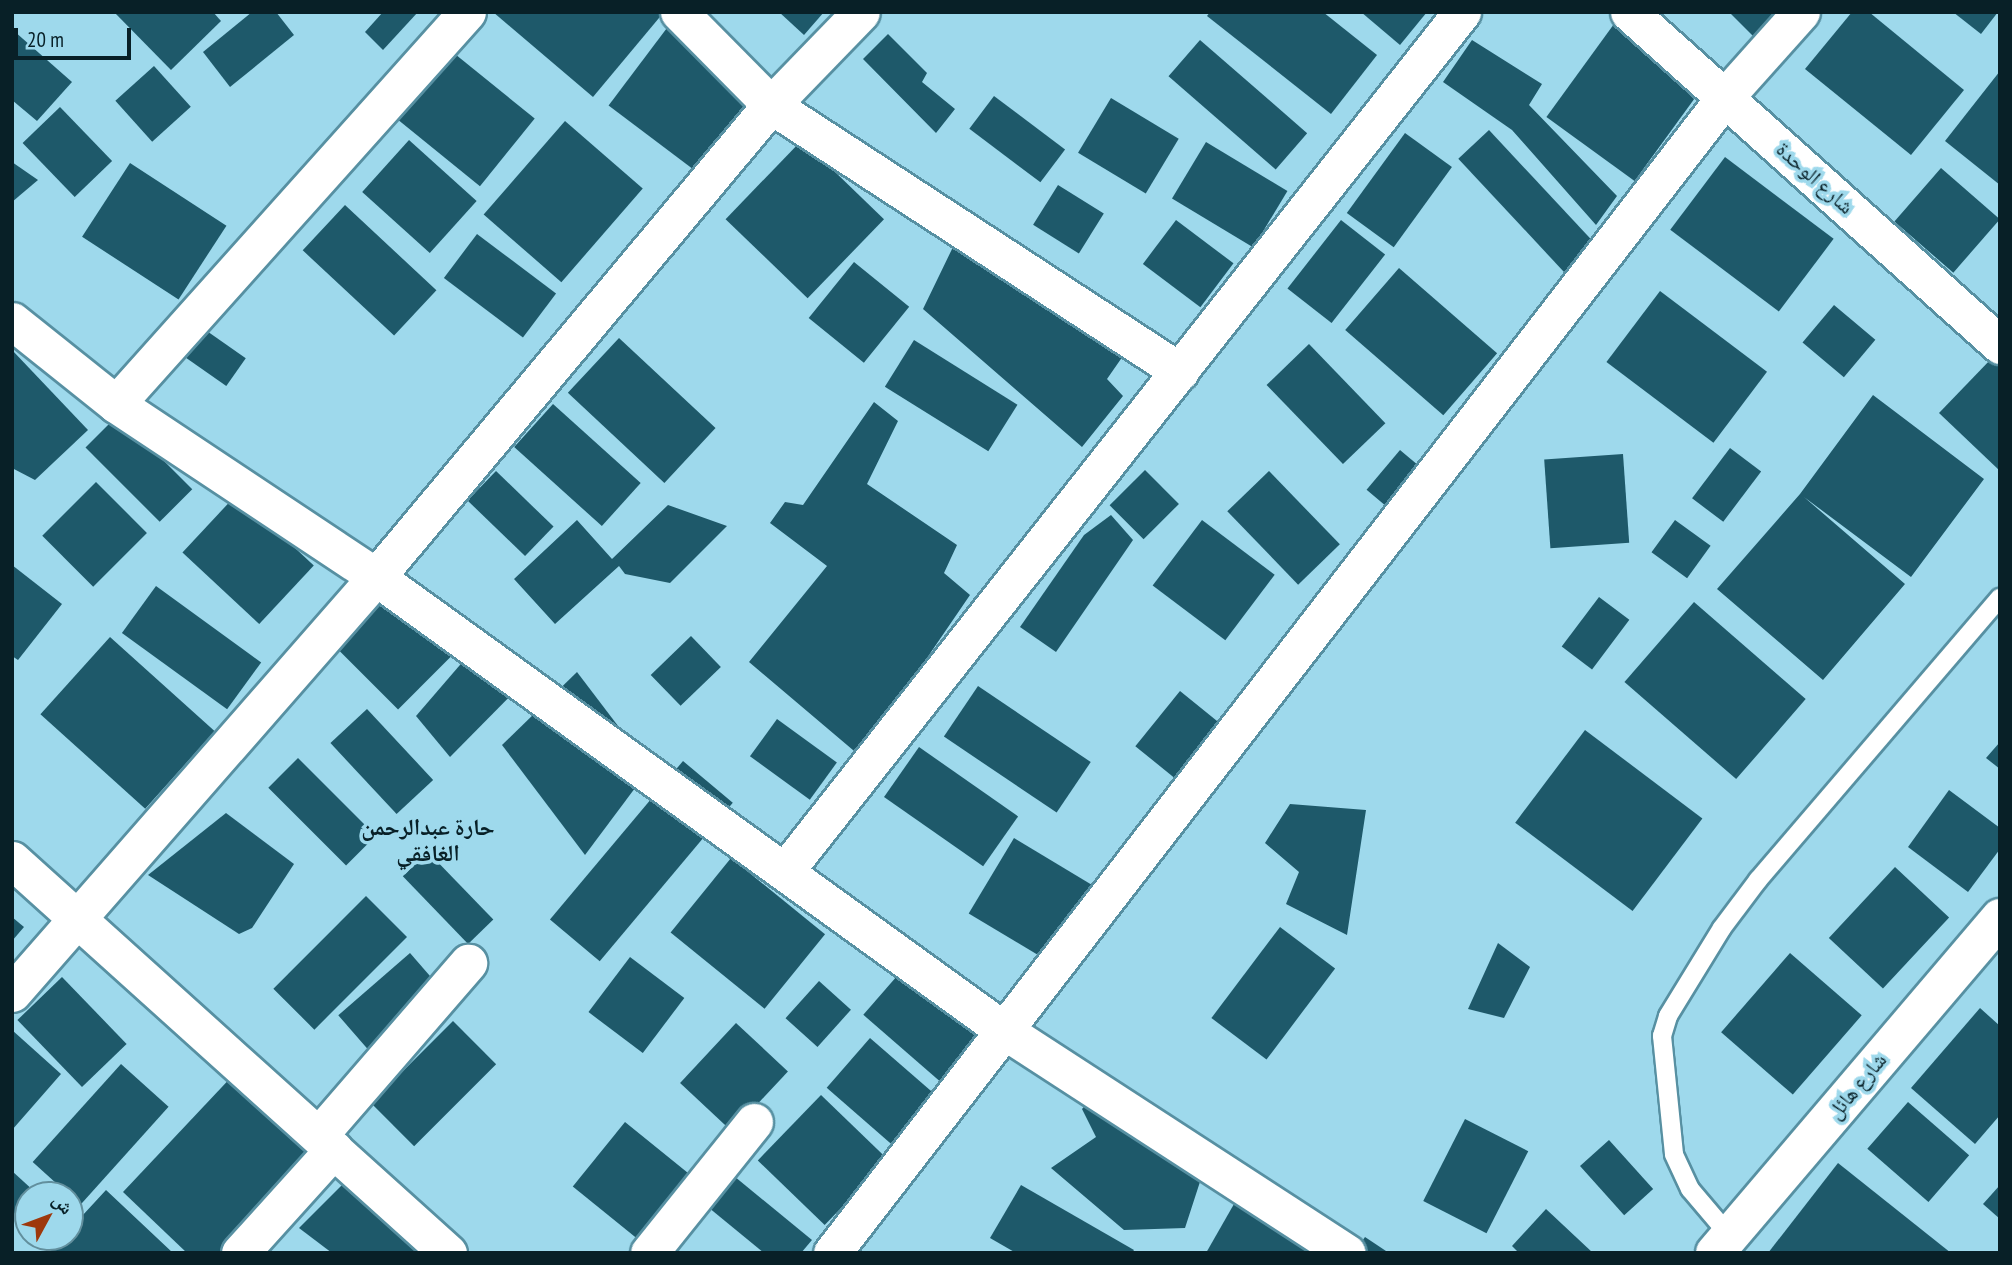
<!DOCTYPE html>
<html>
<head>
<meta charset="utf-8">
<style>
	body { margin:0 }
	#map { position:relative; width:2012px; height:1265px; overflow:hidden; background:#9ed9ec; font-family:"PT Sans Narrow","Noto Naskh Arabic",sans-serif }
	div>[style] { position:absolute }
	.building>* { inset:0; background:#1e596a; transform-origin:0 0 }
	.roads { filter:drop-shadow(2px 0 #5790a2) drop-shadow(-2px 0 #5790a2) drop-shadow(0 2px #5790a2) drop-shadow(0 -2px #5790a2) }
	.lane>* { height:18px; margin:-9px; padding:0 9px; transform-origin:9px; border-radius:9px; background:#fff }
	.street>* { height:37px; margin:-18.5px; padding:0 18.5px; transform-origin:18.5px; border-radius:18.5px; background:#fff }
	.secondary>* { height:38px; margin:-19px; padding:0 19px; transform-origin:19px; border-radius:19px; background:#fff }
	span { translate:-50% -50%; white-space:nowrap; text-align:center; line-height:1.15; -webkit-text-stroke:7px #9ed9ec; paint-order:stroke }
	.street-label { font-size:21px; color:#082027 }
	.neighbourhood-label { font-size:23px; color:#082027; font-weight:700 }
	.frame { position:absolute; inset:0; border:14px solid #082027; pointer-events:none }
	.north { position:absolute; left:14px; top:1181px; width:70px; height:70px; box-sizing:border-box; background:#9ed9ec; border:2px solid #628f9d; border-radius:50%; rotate:49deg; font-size:19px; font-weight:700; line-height:28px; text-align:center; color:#082027 }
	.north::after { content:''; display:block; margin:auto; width:24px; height:32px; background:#9e380c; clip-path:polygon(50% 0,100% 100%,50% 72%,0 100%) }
	.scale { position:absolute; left:14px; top:28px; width:117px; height:32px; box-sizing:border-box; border:4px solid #082027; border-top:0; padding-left:9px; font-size:21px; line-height:24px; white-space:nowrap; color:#082027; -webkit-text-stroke:5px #9ed9ec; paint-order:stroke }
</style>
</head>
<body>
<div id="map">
	<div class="building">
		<i style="clip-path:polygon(114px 12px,213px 12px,221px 21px,171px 70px)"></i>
		<i style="clip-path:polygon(252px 12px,276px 12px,294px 35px,230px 87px,203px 52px)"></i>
		<i style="clip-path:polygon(383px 12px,418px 12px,383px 50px,365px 32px)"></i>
		<i style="clip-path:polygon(493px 12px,664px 12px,593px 97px)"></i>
		<i style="left:679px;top:12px;width:108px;height:117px;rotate:37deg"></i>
		<i style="clip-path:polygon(779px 12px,824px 12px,804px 35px)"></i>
		<i style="clip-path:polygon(1210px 12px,1323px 12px,1377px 55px,1331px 114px,1207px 16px)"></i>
		<i style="clip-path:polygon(1361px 12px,1427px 12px,1400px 45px)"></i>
		<i style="clip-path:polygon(1729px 12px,1779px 12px,1759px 42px)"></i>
		<i style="clip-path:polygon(1852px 12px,1869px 12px,1964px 90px,1911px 155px,1805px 69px)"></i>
		<i style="clip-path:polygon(1953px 12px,1998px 12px,1981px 34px)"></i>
		<i style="left:1614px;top:24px;width:109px;height:115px;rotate:36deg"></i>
		<i style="clip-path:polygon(14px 31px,72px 82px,37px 121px,12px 100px)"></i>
		<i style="clip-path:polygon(888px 34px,927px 73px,922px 82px,955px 109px,936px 133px,863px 59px)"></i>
		<i style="left:1200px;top:40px;width:142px;height:48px;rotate:41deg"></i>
		<i style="clip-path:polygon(1472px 40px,1542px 84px,1529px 105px,1617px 196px,1596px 225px,1512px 130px,1443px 82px)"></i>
		<i style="left:450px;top:50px;width:109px;height:87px;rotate:39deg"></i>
		<i style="left:154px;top:66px;width:55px;height:52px;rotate:48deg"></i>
		<i style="clip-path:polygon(2000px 71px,2000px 185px,1945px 141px)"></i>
		<i style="left:994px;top:96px;width:89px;height:41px;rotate:37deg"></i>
		<i style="left:1111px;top:98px;width:79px;height:64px;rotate:31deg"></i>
		<i style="left:60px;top:107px;width:75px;height:52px;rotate:46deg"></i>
		<i style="left:565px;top:121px;width:103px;height:124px;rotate:41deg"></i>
		<i style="left:1489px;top:130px;width:156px;height:42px;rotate:47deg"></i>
		<i style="left:1405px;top:133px;width:58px;height:99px;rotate:36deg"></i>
		<i style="left:409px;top:140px;width:91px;height:70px;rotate:42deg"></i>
		<i style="left:802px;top:140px;width:114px;height:110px;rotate:44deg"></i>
		<i style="left:1206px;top:142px;width:95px;height:66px;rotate:31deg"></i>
		<i style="left:1725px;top:157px;width:136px;height:91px;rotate:37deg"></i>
		<i style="clip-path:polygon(12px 162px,38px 180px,12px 202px)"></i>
		<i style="left:130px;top:163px;width:115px;height:88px;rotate:33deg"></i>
		<i style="left:1941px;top:168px;width:78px;height:71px;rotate:41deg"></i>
		<i style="left:1058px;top:185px;width:54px;height:47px;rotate:32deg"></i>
		<i style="left:345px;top:205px;width:125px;height:62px;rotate:43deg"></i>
		<i style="left:1176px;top:220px;width:72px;height:55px;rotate:37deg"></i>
		<i style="left:1341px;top:220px;width:56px;height:87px;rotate:38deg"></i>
		<i style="left:477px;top:234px;width:99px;height:55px;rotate:37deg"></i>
		<i style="clip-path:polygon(953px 247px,1123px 356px,1107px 379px,1123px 396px,1082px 447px,923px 309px)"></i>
		<i style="left:854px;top:262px;width:71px;height:72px;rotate:39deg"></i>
		<i style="left:1399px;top:268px;width:130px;height:82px;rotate:41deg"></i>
		<i style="left:1660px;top:291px;width:134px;height:89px;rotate:37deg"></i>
		<i style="left:1834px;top:305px;width:54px;height:49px;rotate:40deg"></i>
		<i style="left:204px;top:329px;width:51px;height:34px;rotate:35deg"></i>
		<i style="left:619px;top:338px;width:132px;height:75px;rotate:43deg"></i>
		<i style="left:914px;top:340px;width:122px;height:55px;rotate:32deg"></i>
		<i style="left:1309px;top:344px;width:110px;height:59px;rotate:46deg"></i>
		<i style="clip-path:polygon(12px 350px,88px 430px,35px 480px,12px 468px)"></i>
		<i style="clip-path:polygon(1992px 358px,2000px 366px,2000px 471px,1939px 413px)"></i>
		<i style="clip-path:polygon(1873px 395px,1984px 479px,1911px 577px,1804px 497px,1905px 584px,1823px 680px,1717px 589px,1800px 494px)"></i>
		<i style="clip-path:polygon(874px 402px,898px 421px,867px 484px,957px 545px,944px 573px,970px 595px,860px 756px,749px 662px,827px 566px,770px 523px,785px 502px,803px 505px)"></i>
		<i style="left:553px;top:404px;width:118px;height:58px;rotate:42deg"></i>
		<i style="left:118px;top:415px;width:105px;height:46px;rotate:45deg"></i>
		<i style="left:1730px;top:448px;width:39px;height:63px;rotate:37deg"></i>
		<i style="left:1400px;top:450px;width:35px;height:52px;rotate:40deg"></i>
		<i style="left:1623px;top:454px;width:89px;height:79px;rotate:86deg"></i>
		<i style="left:1145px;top:470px;width:48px;height:50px;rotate:45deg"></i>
		<i style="left:496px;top:471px;width:80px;height:41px;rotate:44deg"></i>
		<i style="left:1269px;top:471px;width:102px;height:58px;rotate:46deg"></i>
		<i style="left:96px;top:482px;width:72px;height:76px;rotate:45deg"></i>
		<i style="left:237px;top:494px;width:105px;height:80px;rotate:43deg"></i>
		<i style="clip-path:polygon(668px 505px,727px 526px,670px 583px,625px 574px,619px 566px,555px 624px,514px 579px,577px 520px,612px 559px)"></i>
		<i style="clip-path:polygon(1111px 515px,1133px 540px,1056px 652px,1020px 627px,1084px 535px)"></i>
		<i style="left:1202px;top:520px;width:91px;height:82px;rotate:37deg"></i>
		<i style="left:1675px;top:520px;width:44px;height:40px;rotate:36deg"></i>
		<i style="clip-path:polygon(12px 565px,62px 604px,18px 660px,12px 656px)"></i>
		<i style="left:156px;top:586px;width:130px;height:58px;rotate:36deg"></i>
		<i style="left:391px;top:592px;width:88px;height:78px;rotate:45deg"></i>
		<i style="left:1599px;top:597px;width:38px;height:62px;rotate:37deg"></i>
		<i style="left:1694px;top:602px;width:148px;height:106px;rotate:41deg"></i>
		<i style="left:691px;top:636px;width:43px;height:56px;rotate:46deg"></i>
		<i style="left:110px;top:637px;width:141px;height:104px;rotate:42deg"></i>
		<i style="clip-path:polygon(478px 644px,527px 679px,450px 757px,416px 716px)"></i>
		<i style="clip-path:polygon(577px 672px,650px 768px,585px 855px,502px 745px)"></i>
		<i style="left:978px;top:686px;width:136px;height:61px;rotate:34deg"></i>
		<i style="left:1180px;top:691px;width:58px;height:71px;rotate:39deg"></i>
		<i style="left:367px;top:709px;width:97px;height:50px;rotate:47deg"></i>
		<i style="left:777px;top:719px;width:74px;height:46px;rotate:36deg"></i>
		<i style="left:1585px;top:730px;width:147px;height:116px;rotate:37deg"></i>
		<i style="clip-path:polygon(2000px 742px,2000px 769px,1986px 758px)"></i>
		<i style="left:919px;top:747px;width:121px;height:61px;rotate:35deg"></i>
		<i style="left:298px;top:758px;width:110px;height:42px;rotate:45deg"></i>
		<i style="left:683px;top:761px;width:65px;height:207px;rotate:40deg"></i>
		<i style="clip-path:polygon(1949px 790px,2000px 828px,2000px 849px,1968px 892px,1908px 847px)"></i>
		<i style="clip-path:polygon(1290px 804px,1366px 810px,1347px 935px,1286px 904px,1299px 872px,1265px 843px)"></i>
		<i style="clip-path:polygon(226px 813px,294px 864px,252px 928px,239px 934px,148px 875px)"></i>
		<i style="left:1014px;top:838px;width:94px;height:88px;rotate:31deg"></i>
		<i style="left:428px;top:852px;width:94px;height:35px;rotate:46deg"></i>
		<i style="left:731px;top:858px;width:121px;height:96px;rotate:39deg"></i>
		<i style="left:1895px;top:867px;width:74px;height:97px;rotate:43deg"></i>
		<i style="left:366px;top:896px;width:58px;height:131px;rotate:45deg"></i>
		<i style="clip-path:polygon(12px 917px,24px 927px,12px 941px)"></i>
		<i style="left:1280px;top:927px;width:69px;height:114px;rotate:37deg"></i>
		<i style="clip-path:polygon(1498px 943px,1530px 967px,1504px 1018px,1468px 1009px)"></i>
		<i style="left:410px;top:953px;width:46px;height:95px;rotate:49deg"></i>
		<i style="left:1790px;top:953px;width:95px;height:105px;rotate:41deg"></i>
		<i style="left:630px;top:957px;width:68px;height:69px;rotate:37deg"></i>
		<i style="left:904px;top:968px;width:101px;height:62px;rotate:41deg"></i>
		<i style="left:62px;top:977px;width:93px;height:62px;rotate:46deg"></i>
		<i style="left:819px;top:981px;width:43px;height:50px;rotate:42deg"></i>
		<i style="clip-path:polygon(1980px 1008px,2000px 1026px,2000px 1115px,1975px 1144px,1911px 1088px)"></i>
		<i style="left:453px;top:1021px;width:61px;height:116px;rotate:45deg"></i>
		<i style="left:736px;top:1023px;width:71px;height:82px;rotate:43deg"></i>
		<i style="clip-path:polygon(12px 1030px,61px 1074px,12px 1130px)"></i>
		<i style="left:870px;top:1038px;width:92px;height:66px;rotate:41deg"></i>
		<i style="left:121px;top:1064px;width:64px;height:132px;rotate:42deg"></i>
		<i style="clip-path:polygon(237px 1071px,324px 1153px,231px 1253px,187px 1253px,123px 1192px)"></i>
		<i style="clip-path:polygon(1105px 1083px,1210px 1151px,1185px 1228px,1124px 1230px,1051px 1168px,1096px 1137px,1082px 1109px)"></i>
		<i style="left:821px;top:1095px;width:93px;height:91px;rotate:44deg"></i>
		<i style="left:1908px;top:1102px;width:81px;height:62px;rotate:41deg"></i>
		<i style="left:1465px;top:1119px;width:71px;height:92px;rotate:27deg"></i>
		<i style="left:625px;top:1122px;width:95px;height:83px;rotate:39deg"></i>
		<i style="left:1609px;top:1140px;width:66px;height:39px;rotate:48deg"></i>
		<i style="clip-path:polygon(1838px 1163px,1951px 1253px,1768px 1253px)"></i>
		<i style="clip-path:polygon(723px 1167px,812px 1240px,801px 1253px,764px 1253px,697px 1198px)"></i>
		<i style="clip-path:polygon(12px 1171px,35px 1192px,12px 1216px)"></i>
		<i style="clip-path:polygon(345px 1182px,435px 1253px,332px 1253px,299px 1228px)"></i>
		<i style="clip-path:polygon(1021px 1185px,1134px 1250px,1132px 1253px,1016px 1253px,990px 1238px)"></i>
		<i style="clip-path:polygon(2000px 1185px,2000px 1219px,1983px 1204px)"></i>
		<i style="clip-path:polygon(106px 1190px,173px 1253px,48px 1253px,63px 1237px,70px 1237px,70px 1229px)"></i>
		<i style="clip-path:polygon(1238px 1197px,1335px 1253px,1206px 1253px)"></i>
		<i style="clip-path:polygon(1546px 1209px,1593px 1253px,1519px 1253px,1512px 1246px)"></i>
		<i style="clip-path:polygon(1365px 1237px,1389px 1253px,1354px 1253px)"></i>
	</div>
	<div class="roads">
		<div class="lane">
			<i style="left:1729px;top:1235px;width:60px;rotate:-130.3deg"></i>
			<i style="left:1690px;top:1189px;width:38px;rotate:-115deg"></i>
			<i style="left:1674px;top:1154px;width:119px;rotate:-95.8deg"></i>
			<i style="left:1662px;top:1036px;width:21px;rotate:-73deg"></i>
			<i style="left:1668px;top:1016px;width:103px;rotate:-58.5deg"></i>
			<i style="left:1722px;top:928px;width:60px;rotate:-53.1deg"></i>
			<i style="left:1758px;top:880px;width:372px;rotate:-49.4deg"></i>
		</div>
		<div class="street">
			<i style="left:679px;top:12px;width:131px;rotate:45.3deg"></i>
			<i style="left:771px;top:105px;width:488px;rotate:33.1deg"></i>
			<i style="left:1629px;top:12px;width:499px;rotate:41.9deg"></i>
			<i style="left:12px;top:321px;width:133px;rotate:38.6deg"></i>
			<i style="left:116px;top:404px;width:312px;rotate:33.6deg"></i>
			<i style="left:376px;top:577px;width:772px;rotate:35.83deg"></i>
			<i style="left:1002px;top:1029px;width:411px;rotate:33deg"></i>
			<i style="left:116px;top:404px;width:526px;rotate:-48.16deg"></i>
			<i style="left:12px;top:860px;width:587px;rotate:42.03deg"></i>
			<i style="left:785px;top:871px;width:1094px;rotate:-51.76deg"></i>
			<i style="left:12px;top:993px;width:553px;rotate:-48.81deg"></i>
			<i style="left:376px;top:577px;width:615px;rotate:-50.08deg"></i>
			<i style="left:771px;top:105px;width:129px;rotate:-45.9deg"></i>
			<i style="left:319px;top:1135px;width:228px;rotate:-49.1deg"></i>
			<i style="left:240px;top:1253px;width:140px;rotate:-47.9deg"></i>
			<i style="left:649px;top:1253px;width:168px;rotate:-51.3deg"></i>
			<i style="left:832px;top:1253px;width:1461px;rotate:-52.31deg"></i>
			<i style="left:1725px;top:97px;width:114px;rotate:-48.2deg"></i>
		</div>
		<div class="secondary">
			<i style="left:1715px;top:1253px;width:440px;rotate:-49.6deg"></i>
		</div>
	</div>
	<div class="street-label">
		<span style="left:1815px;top:178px;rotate:42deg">شارع الوحدة</span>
		<span style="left:1857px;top:1086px;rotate:-50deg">شارع هائل</span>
	</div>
	<div class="neighbourhood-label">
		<span style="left:428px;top:840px">حارة عبدالرحمن<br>الغافقي</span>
	</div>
	<div class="frame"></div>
	<div class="north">ش</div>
	<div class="scale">20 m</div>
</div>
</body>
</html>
